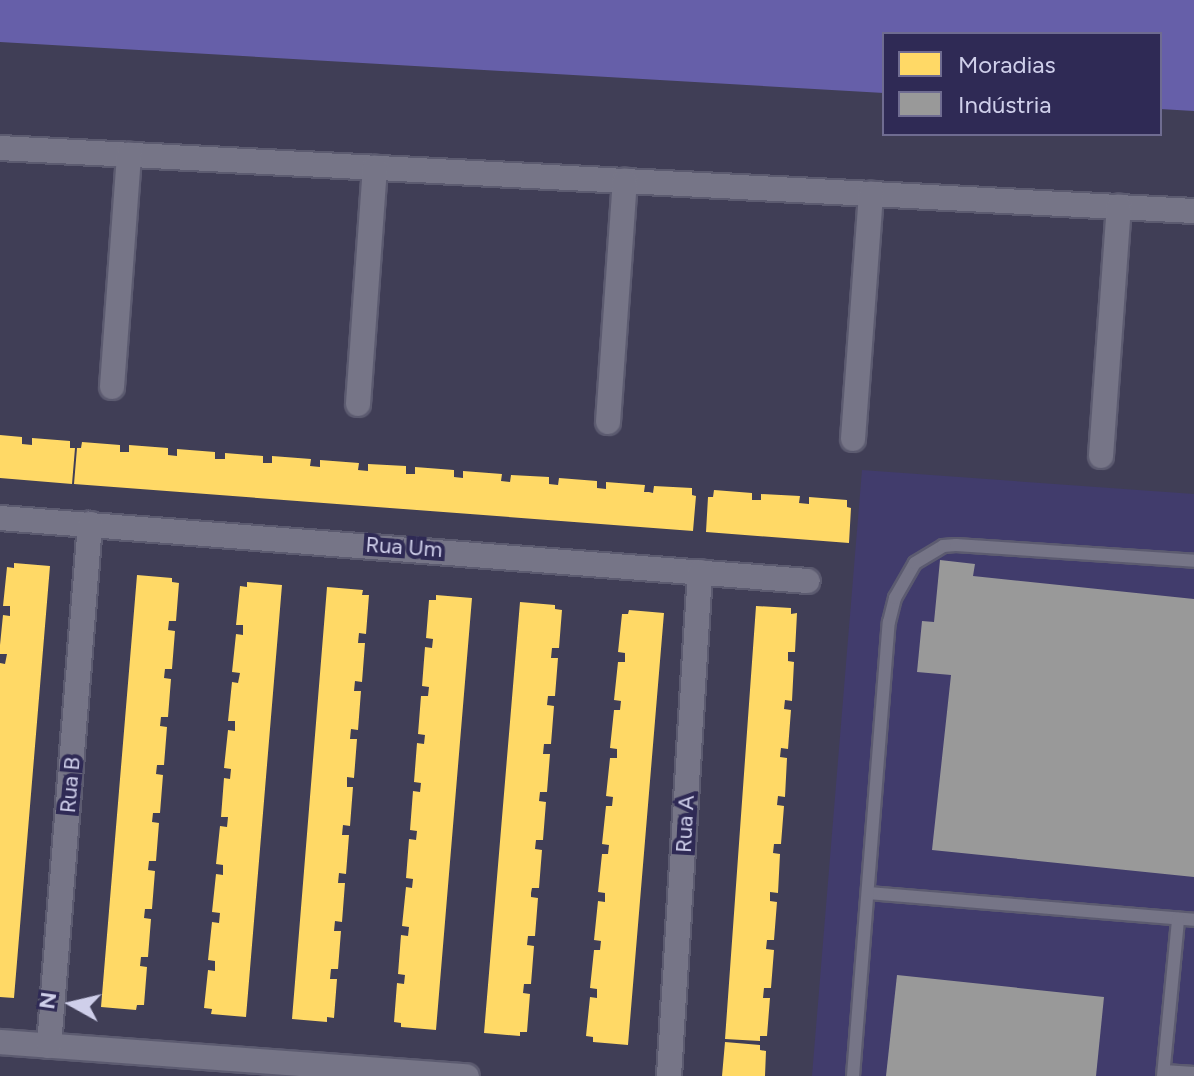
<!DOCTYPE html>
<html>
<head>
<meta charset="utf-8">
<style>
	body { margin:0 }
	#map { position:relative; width:1194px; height:1076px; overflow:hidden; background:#403e56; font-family:Figtree,sans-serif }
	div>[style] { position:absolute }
	.built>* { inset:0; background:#413c6c }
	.forest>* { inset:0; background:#665fa9 }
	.homes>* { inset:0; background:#ffd966 }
	.industry>* { inset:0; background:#999 }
	.roads { filter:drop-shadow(2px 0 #5c5b70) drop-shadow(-2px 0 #5c5b70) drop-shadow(0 2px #5c5b70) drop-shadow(0 -2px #5c5b70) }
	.lane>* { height:12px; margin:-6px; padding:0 6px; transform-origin:6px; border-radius:6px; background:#767587 }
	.street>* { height:24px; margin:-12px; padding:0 12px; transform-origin:12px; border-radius:12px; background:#767587 }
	span { translate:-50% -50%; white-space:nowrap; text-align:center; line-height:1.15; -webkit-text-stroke:8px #2f2a55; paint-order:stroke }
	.street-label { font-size:22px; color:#cfcfea }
	.legend { position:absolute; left:882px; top:32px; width:280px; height:104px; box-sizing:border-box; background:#2f2a55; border:2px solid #6f6c91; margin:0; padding:10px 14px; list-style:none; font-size:24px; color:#cfcfea }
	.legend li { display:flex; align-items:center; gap:16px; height:40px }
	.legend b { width:40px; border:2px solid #6f6c91 }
	.north { position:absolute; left:32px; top:964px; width:80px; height:80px; -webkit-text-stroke:6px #2f2a55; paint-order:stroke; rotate:278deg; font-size:22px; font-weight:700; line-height:32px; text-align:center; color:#cfcfea }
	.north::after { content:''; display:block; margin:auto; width:28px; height:36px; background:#cfcfea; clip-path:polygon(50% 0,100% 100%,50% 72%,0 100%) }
</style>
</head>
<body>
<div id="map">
	<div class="built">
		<i style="clip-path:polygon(862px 470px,1194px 494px,1194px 1076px,812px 1076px)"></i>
	</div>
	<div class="forest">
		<i style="clip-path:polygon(0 0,1194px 0,1194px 111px,1160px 109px,1160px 34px,884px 34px,884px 93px,0 42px)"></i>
	</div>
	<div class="homes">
		<i style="clip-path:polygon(0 435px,22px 437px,22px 444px,32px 445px,32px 438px,70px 441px,70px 448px,75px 448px,72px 484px,0 478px)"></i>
		<i style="clip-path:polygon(82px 442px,120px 445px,120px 452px,129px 452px,129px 445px,168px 448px,168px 455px,177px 456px,177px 449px,215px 452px,215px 459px,225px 459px,225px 453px,263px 456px,263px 463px,272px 463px,272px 456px,311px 459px,310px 466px,320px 467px,320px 460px,359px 463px,358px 470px,368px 471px,368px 464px,406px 466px,406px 474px,415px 474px,415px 467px,454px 470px,454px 477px,463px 478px,463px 471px,502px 474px,501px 481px,510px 482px,511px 475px,549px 477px,549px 484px,558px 485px,559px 478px,597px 481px,597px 488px,606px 489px,606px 482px,645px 485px,644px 492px,649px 492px,653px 493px,654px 486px,692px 488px,692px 495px,696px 496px,693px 531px,74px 484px,77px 448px,81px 448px)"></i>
		<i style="clip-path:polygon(714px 490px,752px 493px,752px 500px,761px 500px,761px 494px,800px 496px,799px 503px,809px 504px,809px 497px,847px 500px,847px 507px,851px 508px,849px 543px,706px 532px,708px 497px,713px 497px)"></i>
		<i style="clip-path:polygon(14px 563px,50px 566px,14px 998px,0 997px,0 663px,5px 664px,7px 654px,0 654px,0 645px,3px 615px,10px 616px,10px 606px,3px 606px,7px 567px,14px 568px)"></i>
		<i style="clip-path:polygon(137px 575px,172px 578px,172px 582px,179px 583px,176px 621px,169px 621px,168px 630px,175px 631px,172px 669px,165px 669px,164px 678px,171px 679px,168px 717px,161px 717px,160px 726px,167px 727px,164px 765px,157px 765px,156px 774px,163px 775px,160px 813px,153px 813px,152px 822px,159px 823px,156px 861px,149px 861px,148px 870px,155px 871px,152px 909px,145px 909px,144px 918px,151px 919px,148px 957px,141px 957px,140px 966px,147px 967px,144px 1005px,137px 1005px,136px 1010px,101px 1007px)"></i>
		<i style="clip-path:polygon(247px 582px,282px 585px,246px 1017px,211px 1014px,212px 1009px,204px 1008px,208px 970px,215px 971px,215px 961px,208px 960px,212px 922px,219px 923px,220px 913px,212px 912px,216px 874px,223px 875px,223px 865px,216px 864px,220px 826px,227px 827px,228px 817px,221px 817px,224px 778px,230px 779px,231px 769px,224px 768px,228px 730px,235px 731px,235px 721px,228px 721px,232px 682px,238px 683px,240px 673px,232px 672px,236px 634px,243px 635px,243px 625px,236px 625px,240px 586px,247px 587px)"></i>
		<i style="clip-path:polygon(327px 587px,363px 590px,362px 595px,369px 595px,366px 634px,359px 633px,358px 643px,365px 643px,362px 682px,355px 681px,354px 691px,361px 691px,358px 730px,351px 729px,350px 739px,357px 739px,354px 778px,347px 777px,347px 787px,353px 787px,350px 826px,343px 825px,342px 835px,349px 835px,346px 874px,339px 873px,338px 883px,345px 883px,342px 922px,335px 921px,334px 931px,341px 931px,338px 969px,331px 969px,330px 979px,337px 979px,334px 1018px,327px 1017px,327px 1022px,292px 1019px)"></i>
		<i style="clip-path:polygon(436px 595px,472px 598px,436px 1030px,401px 1027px,401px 1023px,394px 1022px,397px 983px,404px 984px,405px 975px,398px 974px,401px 935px,408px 936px,409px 927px,402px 926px,406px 887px,412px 888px,413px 879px,406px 878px,409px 839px,416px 840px,417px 831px,410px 830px,413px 791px,420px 792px,421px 783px,414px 782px,417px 743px,424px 744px,425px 735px,418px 734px,421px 696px,428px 696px,429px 687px,422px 686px,425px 647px,432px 648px,433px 639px,426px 638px,429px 600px,436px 600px)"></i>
		<i style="clip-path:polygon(520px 602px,555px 605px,555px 609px,562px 610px,559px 648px,552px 648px,551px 658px,558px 658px,555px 696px,548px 696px,547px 705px,554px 706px,551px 744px,544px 744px,543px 754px,550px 754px,547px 792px,540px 792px,539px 801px,546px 802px,543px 840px,536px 840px,535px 849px,542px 850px,539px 888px,532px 888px,531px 893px,531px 897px,538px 898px,535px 936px,528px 936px,527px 945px,534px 946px,531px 984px,524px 984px,523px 993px,530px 994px,527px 1032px,520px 1032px,520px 1036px,484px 1033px)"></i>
		<i style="clip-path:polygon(756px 606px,791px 608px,791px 614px,797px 613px,795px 652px,788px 652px,788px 661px,794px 662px,792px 701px,785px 700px,784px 709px,791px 710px,788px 749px,781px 748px,780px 757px,787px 758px,785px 797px,778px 796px,777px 805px,784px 806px,781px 844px,774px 844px,773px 853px,780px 854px,778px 893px,770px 892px,770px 901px,777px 902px,774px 940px,767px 940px,766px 949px,774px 950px,771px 988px,764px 988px,763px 998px,770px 998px,767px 1036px,760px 1036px,760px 1041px,725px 1039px)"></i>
		<i style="clip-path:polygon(629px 610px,664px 613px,628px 1045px,593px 1042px,593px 1037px,586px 1036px,590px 997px,597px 998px,597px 989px,590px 988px,594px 950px,600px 950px,601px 941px,594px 940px,598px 901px,605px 902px,605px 893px,598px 892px,602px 854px,608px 854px,609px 845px,602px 844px,606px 806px,612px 806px,613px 797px,606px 796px,610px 758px,617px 758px,617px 749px,610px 748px,614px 710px,620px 710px,621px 701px,614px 700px,618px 662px,625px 662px,625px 653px,618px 652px,622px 614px,628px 614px)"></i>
		<i style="clip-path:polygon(725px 1042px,760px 1045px,760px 1050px,766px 1051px,765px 1076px,722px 1076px)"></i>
	</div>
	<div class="industry">
		<i style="clip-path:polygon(940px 560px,975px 564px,973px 576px,1194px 599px,1194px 877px,932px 850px,951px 675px,917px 672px,922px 621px,934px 622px)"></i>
		<i style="clip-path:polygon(897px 975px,1104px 997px,1096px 1076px,886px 1076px)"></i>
	</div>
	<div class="roads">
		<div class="lane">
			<i style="left:868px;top:893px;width:327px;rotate:4.7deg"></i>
			<i style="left:1164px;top:1071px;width:30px;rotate:4deg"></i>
			<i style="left:853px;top:1076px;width:455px;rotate:-85.5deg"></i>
			<i style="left:889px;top:622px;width:25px;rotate:-76deg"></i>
			<i style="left:895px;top:598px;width:40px;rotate:-60.3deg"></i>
			<i style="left:915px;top:563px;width:33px;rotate:-31deg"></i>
			<i style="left:943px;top:546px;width:13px;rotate:-4deg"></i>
			<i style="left:956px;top:545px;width:239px;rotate:3.8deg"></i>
			<i style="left:1163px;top:1076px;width:158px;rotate:-84.5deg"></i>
		</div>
		<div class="street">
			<i style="left:0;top:148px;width:1196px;rotate:3.02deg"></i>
			<i style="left:112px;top:387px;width:233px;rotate:-85.8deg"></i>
			<i style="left:358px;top:404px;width:237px;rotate:-85.9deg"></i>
			<i style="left:608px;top:422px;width:242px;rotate:-86deg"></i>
			<i style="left:853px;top:439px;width:246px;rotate:-85.8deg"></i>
			<i style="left:1101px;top:456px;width:250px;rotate:-85.9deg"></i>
			<i style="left:0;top:518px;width:810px;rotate:4.46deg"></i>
			<i style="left:0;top:1042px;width:468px;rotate:4.2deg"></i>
			<i style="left:49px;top:1046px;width:524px;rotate:-85.51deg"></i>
			<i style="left:669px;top:1076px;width:505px;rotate:-86.48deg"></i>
		</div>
	</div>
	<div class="street-label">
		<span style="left:404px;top:547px;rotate:4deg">Rua Um</span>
		<span style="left:70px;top:785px;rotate:-85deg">Rua B</span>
		<span style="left:685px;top:824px;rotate:-87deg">Rua A</span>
	</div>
	<ul class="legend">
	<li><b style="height:22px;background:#ffd966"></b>Moradias</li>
	<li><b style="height:22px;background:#999"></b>Indústria</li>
	</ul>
	<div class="north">N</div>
</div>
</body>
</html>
